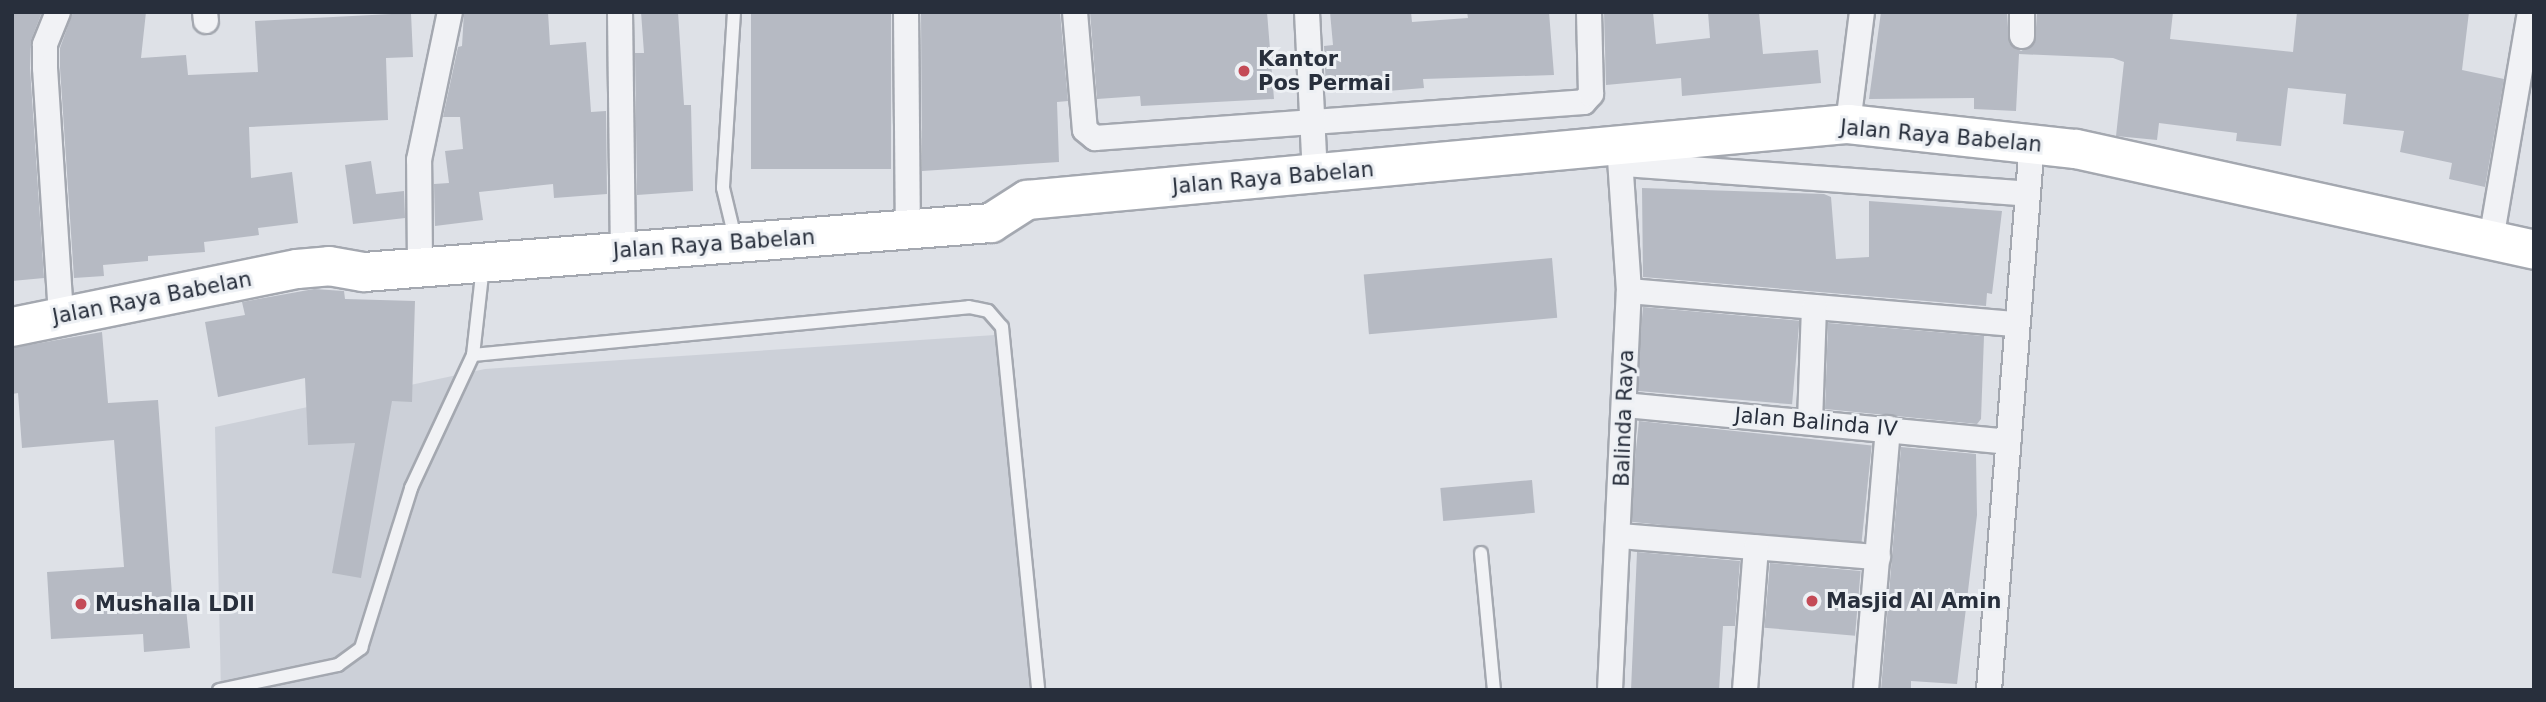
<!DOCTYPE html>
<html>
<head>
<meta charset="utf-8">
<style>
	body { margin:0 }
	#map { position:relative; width:2546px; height:702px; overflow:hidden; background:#dee1e7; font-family:"DejaVu Sans",sans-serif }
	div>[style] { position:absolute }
	.built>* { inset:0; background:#ccd0d8 }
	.building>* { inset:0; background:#b6bac3; transform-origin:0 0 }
	.roads { filter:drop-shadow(2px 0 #a4a8b0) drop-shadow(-2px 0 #a4a8b0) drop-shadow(0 2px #a4a8b0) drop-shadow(0 -2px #a4a8b0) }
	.lane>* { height:12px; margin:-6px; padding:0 6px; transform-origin:6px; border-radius:6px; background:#f1f2f5 }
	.street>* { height:24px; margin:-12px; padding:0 12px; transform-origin:12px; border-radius:12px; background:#f1f2f5 }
	.primary>* { height:38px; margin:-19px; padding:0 19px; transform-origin:19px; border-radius:19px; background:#fff }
	.dots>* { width:19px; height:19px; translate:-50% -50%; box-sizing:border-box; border:4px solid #edf0f4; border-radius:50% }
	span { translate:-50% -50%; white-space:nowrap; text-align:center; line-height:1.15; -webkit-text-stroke:6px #edf0f4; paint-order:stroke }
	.poi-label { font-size:21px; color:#282f3c; font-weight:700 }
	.left { translate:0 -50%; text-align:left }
	.street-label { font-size:21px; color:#282f3c }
	.frame { position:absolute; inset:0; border:14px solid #282f3c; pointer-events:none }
</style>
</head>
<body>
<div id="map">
	<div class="built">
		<i style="clip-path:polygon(995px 335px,1031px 690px,221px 690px,215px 427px,485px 369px)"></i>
	</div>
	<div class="building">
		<i style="clip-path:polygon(12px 12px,42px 12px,31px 40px,30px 68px,44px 278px,12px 281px)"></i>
		<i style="clip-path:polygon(73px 12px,146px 12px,141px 58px,186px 55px,188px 75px,258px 72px,255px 21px,411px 13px,413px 57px,386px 58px,388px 120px,249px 127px,251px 178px,292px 172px,298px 223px,258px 228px,259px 235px,204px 242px,205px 252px,148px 256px,148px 261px,103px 265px,104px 276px,74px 278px,60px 68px,60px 48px)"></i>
		<i style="clip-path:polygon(464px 12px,548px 12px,550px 45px,586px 42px,591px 112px,606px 111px,607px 194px,554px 198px,553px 184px,479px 192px,483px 220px,435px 226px,434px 184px,449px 183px,445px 151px,463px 149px,460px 117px,443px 117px,458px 47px,462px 46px)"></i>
		<i style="clip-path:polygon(641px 12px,678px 12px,684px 105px,691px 105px,693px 191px,637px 195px,635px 53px,644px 53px)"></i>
		<i style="left:751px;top:12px;width:140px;height:157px"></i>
		<i style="clip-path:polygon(921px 12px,1060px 12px,1068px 101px,1057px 102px,1059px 162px,922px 171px)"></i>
		<i style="clip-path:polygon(1090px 12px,1267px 12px,1274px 99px,1141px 106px,1140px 96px,1097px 99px)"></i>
		<i style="clip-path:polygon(1330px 12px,1411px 12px,1412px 22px,1468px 18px,1467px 12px,1549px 12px,1554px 75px,1423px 79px,1424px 88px,1375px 92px,1374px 85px,1326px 89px,1324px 46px,1333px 45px)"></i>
		<i style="clip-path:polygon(1604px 12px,1653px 12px,1656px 44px,1710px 38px,1708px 12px,1759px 12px,1763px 54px,1818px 50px,1821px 83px,1682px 96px,1681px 78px,1606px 85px)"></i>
		<i style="clip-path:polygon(1881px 12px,2007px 12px,2009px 43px,2021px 51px,2035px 43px,2037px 12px,2173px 12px,2170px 39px,2293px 52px,2297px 12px,2469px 12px,2462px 70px,2504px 79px,2485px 187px,2449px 179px,2452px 163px,2400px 152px,2404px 131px,2343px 124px,2346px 94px,2288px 88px,2281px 146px,2236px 141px,2237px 133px,2159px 123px,2157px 140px,2116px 136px,2124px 62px,2113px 58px,2019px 54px,2016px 111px,1974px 109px,1974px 98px,1869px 99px)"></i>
		<i style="clip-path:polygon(371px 161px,376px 194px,404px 191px,405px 218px,353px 224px,345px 165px)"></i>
		<i style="clip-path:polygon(1642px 188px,1824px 194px,1831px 197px,1836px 259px,1869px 257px,1869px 201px,2002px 211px,1992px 294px,1987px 293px,1986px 306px,1643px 277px)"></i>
		<i style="left:1552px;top:258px;width:60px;height:189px;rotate:85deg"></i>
		<i style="clip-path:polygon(314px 289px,344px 291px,345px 299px,415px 301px,412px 402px,392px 401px,361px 578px,332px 573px,355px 443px,308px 445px,305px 378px,218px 397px,205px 322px,245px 315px,242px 302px)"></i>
		<i style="left:1643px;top:307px;width:157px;height:84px;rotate:5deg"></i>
		<i style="clip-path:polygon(1828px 323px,1984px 336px,1981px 419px,1977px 424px,1825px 409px)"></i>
		<i style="clip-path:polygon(102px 332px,108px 403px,158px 400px,173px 609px,186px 608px,190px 648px,144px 652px,143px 634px,51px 639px,47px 572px,124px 567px,114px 440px,22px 448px,18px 393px,12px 394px,12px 348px)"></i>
		<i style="left:1639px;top:421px;width:234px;height:101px;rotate:6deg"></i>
		<i style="clip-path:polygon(1901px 447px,1976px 454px,1977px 515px,1957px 684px,1911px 681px,1911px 690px,1881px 690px)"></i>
		<i style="left:1532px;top:480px;width:33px;height:92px;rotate:85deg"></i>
		<i style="clip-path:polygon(1637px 552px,1740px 561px,1735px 626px,1723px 626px,1719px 690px,1631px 690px)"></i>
		<i style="left:1770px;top:563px;width:91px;height:65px;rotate:5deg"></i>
	</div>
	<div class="roads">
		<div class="lane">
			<i style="left:734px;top:12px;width:176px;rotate:93.6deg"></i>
			<i style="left:723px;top:188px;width:51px;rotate:76.5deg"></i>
			<i style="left:473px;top:355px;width:498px;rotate:-5.5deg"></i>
			<i style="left:969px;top:307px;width:19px;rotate:12deg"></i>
			<i style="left:988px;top:311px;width:21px;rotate:49deg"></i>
			<i style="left:1002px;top:327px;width:365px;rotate:84.3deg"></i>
			<i style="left:1481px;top:553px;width:138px;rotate:84.6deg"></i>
			<i style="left:219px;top:690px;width:122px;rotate:-11.9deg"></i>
			<i style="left:338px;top:665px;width:29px;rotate:-36deg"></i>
			<i style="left:361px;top:648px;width:168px;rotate:-72.6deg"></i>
			<i style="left:411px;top:488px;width:147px;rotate:-65deg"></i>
			<i style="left:473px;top:355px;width:90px;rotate:-83.6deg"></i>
		</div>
		<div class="street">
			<i style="left:58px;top:12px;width:35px;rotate:112deg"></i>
			<i style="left:45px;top:45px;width:23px;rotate:90deg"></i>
			<i style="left:45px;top:68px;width:248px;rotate:86.3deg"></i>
			<i style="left:205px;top:12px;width:9px;rotate:84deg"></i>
			<i style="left:620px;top:12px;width:239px;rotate:89.3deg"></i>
			<i style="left:906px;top:12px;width:217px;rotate:89.5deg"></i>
			<i style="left:1075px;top:12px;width:118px;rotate:85.2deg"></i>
			<i style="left:1085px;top:130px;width:13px;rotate:39deg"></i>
			<i style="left:1095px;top:138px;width:490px;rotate:-4.2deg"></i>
			<i style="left:1584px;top:102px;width:11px;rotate:-49deg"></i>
			<i style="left:1591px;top:94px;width:82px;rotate:-91.4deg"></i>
			<i style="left:1307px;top:12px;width:163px;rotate:87.2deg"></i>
			<i style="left:2022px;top:36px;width:24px;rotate:-90deg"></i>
			<i style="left:1848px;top:124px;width:113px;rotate:-82.9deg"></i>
			<i style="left:1623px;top:164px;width:405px;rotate:4.2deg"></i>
			<i style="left:2491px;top:240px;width:231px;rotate:-80.3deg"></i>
			<i style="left:420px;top:265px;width:105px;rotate:-90.5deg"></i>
			<i style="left:419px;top:160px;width:151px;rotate:-78.2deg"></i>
			<i style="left:1629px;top:291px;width:389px;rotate:4.9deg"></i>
			<i style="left:1625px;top:405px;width:385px;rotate:5.5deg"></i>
			<i style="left:1810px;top:422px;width:115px;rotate:-88deg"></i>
			<i style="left:1620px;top:536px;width:259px;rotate:4.7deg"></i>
			<i style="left:1610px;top:690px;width:399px;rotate:-87.3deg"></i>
			<i style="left:1629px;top:291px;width:145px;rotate:-93.9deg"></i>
			<i style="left:1745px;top:690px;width:143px;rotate:-85.6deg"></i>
			<i style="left:1866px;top:690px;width:263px;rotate:-85.2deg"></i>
			<i style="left:1989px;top:690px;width:549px;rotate:-85.51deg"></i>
		</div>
		<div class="primary">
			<i style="left:12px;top:327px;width:291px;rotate:-11.5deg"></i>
			<i style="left:297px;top:269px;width:32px;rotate:-5deg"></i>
			<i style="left:329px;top:266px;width:36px;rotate:10deg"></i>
			<i style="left:364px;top:272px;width:629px;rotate:-4.47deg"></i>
			<i style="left:991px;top:223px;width:43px;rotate:-32.6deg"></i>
			<i style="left:1027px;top:200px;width:825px;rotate:-5.29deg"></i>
			<i style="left:1848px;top:124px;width:229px;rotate:6.3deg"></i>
			<i style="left:2076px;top:149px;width:469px;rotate:12.4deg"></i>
		</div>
	</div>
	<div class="dots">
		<i style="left:1244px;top:71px;background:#c44b57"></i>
		<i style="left:1812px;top:601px;background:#c44b57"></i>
		<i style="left:81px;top:604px;background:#c44b57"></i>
	</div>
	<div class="poi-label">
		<span class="left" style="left:1258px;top:71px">Kantor<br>Pos Permai</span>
		<span class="left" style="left:1826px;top:601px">Masjid Al Amin</span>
		<span class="left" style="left:95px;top:604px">Mushalla LDII</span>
	</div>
	<div class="street-label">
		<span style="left:1941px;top:136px;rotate:5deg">Jalan Raya Babelan</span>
		<span style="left:1273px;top:178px;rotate:-5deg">Jalan Raya Babelan</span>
		<span style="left:714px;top:244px;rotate:-4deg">Jalan Raya Babelan</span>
		<span style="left:152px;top:298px;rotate:-11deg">Jalan Raya Babelan</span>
		<span style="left:1624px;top:418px;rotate:-88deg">Balinda Raya</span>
		<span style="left:1816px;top:422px;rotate:5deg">Jalan Balinda IV</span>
	</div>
	<div class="frame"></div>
</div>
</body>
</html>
